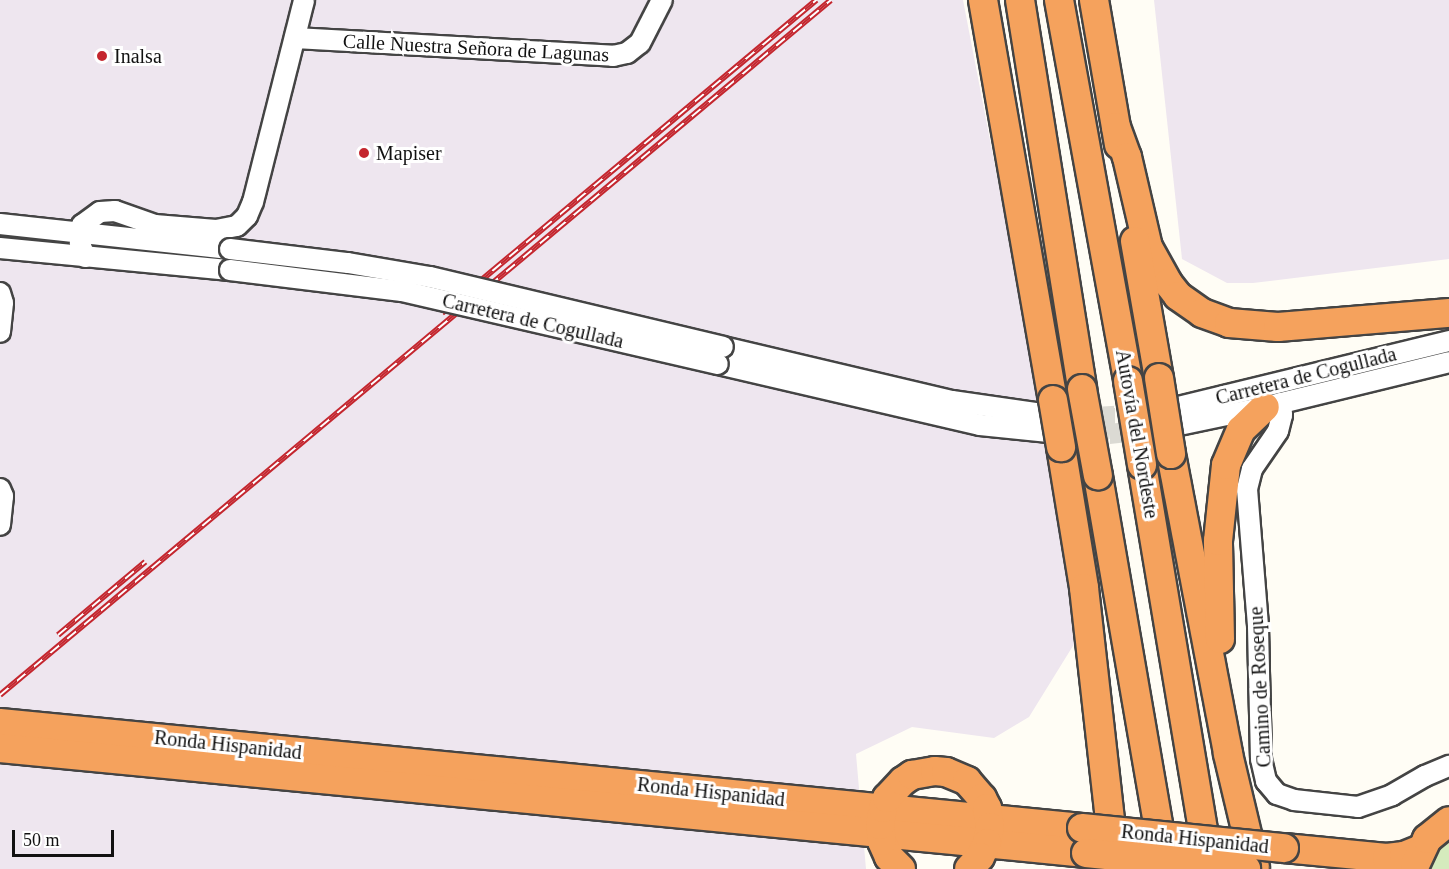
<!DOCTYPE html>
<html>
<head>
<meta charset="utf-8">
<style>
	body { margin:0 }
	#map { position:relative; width:1449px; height:869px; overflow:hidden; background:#fffdf5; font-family:"Times New Roman",serif }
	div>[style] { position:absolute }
	.industrial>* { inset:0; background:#eee6ef }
	.green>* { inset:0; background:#d5ebbd }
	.minor-tunnel>* { height:20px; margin-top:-10px; transform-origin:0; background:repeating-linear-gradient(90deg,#dbdad3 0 20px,transparent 0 30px) }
	.roads { filter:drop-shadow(2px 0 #444) drop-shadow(-2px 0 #444) drop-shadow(0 2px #444) drop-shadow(0 -2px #444) }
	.minor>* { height:20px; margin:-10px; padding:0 10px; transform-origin:10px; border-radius:10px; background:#fff }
	.highway>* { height:28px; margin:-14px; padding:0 14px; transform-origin:14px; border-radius:14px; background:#f5a25d }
	.rail>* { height:6px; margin-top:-3px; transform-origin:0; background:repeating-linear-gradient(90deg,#fff 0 11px,#c4262e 0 22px); box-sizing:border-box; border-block:2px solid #c4262e }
	.bridges { filter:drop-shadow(2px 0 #444) drop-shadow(-2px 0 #444) drop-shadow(0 2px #444) drop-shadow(0 -2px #444) }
	.minor-bridge>* { height:20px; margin:-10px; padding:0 10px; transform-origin:10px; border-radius:10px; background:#fff }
	.highway-bridge>* { height:28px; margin:-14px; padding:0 14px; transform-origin:14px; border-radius:14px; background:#f5a25d }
	.dots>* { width:16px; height:16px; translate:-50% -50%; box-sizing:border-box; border:3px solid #fff; border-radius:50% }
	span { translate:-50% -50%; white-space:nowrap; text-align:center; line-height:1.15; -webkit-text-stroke:6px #fff; paint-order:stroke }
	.street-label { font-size:20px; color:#111 }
	.poi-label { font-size:20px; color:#111 }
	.left { translate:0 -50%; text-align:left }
	.scale { position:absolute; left:12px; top:830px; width:102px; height:27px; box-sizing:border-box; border:3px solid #111; border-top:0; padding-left:8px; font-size:18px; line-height:21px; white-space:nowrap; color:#111; -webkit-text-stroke:4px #fff; paint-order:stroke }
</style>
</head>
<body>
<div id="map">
	<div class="industrial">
		<i style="clip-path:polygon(0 0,963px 0,1084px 628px,1029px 717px,994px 738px,912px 727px,856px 754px,866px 869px,0 869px)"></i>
		<i style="clip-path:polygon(1154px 0,1449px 0,1449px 259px,1253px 283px,1227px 283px,1182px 259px)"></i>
	</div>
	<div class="green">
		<i style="clip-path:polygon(1449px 833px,1449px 869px,1426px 869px,1428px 860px)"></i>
	</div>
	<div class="minor-tunnel">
		<i style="left:1056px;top:416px;width:39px;rotate:1deg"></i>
		<i style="left:1095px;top:417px;width:50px;rotate:-3.4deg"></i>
		<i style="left:1059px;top:433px;width:50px;rotate:1.1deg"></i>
		<i style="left:1109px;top:434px;width:39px;rotate:-6deg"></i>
	</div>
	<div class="roads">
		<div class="minor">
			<i style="left:295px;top:38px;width:319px;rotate:3.2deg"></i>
			<i style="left:613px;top:56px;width:14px;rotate:-12deg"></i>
			<i style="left:627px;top:53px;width:16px;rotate:-38deg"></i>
			<i style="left:640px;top:43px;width:48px;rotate:-62.9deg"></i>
			<i style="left:0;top:224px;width:231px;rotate:6.2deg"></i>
			<i style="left:0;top:248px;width:231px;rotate:5.5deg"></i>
			<i style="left:85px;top:257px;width:15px;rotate:-110deg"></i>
			<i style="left:80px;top:243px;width:18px;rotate:-84deg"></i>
			<i style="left:82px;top:225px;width:22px;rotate:-36deg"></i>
			<i style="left:100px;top:212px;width:15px;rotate:-4deg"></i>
			<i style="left:115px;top:211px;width:42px;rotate:19.3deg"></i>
			<i style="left:155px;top:225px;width:61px;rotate:4.7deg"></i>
			<i style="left:216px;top:230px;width:21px;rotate:-11deg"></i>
			<i style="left:237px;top:226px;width:14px;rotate:-45deg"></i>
			<i style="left:247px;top:216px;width:15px;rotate:-67deg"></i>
			<i style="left:253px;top:202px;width:208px;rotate:-75.8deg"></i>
			<i style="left:0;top:293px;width:10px;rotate:73deg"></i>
			<i style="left:3px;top:303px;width:29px;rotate:96deg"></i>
			<i style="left:723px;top:347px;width:235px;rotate:13.3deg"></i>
			<i style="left:952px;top:401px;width:105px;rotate:8.2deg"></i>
			<i style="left:718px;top:364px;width:269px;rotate:13.1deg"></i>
			<i style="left:980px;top:425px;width:79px;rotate:5.8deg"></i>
			<i style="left:1281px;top:403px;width:12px;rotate:85deg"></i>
			<i style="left:1282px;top:415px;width:16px;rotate:104deg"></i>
			<i style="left:1278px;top:431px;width:46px;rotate:124.4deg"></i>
			<i style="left:1252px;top:469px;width:21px;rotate:104deg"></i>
			<i style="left:1247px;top:489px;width:138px;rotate:85.4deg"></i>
			<i style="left:1258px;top:627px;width:132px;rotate:88.7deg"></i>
			<i style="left:1261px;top:759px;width:23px;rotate:77deg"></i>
			<i style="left:1266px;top:781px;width:17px;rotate:50deg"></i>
			<i style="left:1277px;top:794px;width:18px;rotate:19deg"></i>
			<i style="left:1294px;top:800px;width:64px;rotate:6.2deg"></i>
			<i style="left:1358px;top:807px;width:36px;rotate:-19deg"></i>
			<i style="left:1392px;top:795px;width:38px;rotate:-30deg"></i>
			<i style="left:1425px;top:776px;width:26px;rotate:-23deg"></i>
			<i style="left:1162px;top:411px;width:295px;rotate:-13.7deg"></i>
			<i style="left:1165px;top:428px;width:102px;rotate:-11.9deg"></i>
			<i style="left:1265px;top:407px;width:189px;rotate:-13.7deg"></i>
			<i style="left:0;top:489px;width:8px;rotate:67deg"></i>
			<i style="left:3px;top:496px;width:29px;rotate:96deg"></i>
		</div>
		<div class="highway">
			<i style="left:983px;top:0;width:406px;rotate:80.1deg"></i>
			<i style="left:1020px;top:0;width:394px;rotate:80.9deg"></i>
			<i style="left:1059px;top:0;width:387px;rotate:79.7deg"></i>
			<i style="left:1094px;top:0;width:147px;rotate:80.2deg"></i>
			<i style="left:1116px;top:127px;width:32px;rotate:70deg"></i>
			<i style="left:1127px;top:157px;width:92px;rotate:76.9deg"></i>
			<i style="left:1148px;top:247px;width:41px;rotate:60.9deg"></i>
			<i style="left:1168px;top:283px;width:16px;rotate:52deg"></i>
			<i style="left:1178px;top:296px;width:29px;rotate:35deg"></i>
			<i style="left:1202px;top:313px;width:29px;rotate:20deg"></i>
			<i style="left:1229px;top:323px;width:49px;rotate:4.7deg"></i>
			<i style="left:1278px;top:327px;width:172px;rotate:-4.7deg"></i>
			<i style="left:1135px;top:241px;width:139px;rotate:80.1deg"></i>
			<i style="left:1061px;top:447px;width:143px;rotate:80.7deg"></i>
			<i style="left:1084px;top:588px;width:269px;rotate:83.6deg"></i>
			<i style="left:1171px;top:454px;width:305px;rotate:79.2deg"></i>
			<i style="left:1228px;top:754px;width:116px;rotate:76.6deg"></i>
			<i style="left:1142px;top:465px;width:405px;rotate:80.5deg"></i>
			<i style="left:1098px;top:476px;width:388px;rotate:80.2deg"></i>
			<i style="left:1220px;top:639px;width:98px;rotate:-91.2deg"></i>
			<i style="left:1218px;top:541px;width:76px;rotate:-84deg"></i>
			<i style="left:1226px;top:465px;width:38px;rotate:-67deg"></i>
			<i style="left:1241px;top:430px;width:33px;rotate:-44deg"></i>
			<i style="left:0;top:723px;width:1087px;rotate:5.54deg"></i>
			<i style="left:0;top:748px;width:1091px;rotate:5.52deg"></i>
			<i style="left:1284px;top:848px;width:103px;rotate:5.5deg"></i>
			<i style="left:1387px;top:858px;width:17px;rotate:-7deg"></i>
			<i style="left:1404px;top:856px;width:18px;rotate:-22deg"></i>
			<i style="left:1415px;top:865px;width:29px;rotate:-65deg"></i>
			<i style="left:1427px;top:839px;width:28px;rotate:-39deg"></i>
			<i style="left:901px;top:869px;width:17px;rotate:-135deg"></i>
			<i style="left:889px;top:857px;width:17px;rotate:-114deg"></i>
			<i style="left:882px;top:841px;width:16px;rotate:-97deg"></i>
			<i style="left:880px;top:825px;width:17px;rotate:-80deg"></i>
			<i style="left:883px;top:808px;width:11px;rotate:-68deg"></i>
			<i style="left:887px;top:798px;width:23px;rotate:-47deg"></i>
			<i style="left:903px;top:781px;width:11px;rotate:-34deg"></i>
			<i style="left:912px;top:775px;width:23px;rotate:-10deg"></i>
			<i style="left:935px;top:771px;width:11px;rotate:5deg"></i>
			<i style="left:946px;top:772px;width:23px;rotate:23deg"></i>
			<i style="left:967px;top:781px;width:23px;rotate:49deg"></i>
			<i style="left:982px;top:798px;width:11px;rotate:63deg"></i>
			<i style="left:987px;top:808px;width:19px;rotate:81deg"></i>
			<i style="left:990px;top:827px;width:16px;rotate:101deg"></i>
			<i style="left:987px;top:843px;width:16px;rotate:117deg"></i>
			<i style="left:980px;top:857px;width:16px;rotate:133deg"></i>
		</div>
	</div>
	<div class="rail">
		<i style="left:442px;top:313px;width:488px;rotate:-39.9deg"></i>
		<i style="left:58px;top:635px;width:114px;rotate:-40deg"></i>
		<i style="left:0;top:695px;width:1083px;rotate:-39.91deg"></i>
	</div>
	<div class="bridges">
		<div class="minor-bridge">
			<i style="left:230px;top:249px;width:119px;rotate:6.8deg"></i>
			<i style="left:348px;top:263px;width:83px;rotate:9.7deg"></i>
			<i style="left:430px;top:277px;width:301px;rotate:13.4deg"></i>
			<i style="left:230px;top:270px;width:173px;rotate:7deg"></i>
			<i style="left:402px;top:291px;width:324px;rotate:13deg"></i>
		</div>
		<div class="highway-bridge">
			<i style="left:1159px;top:378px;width:77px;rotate:81deg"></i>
			<i style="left:1128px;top:381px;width:85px;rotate:80.5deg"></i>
			<i style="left:1082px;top:389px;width:88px;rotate:79.6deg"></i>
			<i style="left:1053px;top:400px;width:48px;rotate:80.3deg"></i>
			<i style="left:1082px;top:828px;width:203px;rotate:5.7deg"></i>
			<i style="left:1086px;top:853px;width:161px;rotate:5.7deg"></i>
		</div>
	</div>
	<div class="dots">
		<i style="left:102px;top:56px;background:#c4262e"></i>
		<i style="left:364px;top:153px;background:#c4262e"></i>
	</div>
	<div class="street-label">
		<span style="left:476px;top:48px;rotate:3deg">Calle Nuestra Señora de Lagunas</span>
		<span style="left:533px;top:321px;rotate:13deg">Carretera de Cogullada</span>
		<span style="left:1306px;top:376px;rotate:-14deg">Carretera de Cogullada</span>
		<span style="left:1137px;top:434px;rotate:80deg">Autovía del Nordeste</span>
		<span style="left:1260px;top:687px;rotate:-93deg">Camino de Roseque</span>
		<span style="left:228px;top:745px;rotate:6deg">Ronda Hispanidad</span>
		<span style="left:711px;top:792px;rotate:6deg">Ronda Hispanidad</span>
		<span style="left:1195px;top:839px;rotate:6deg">Ronda Hispanidad</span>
	</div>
	<div class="poi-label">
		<span class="left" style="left:114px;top:56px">Inalsa</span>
		<span class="left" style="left:376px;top:153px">Mapiser</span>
	</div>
	<div class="scale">50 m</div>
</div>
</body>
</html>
